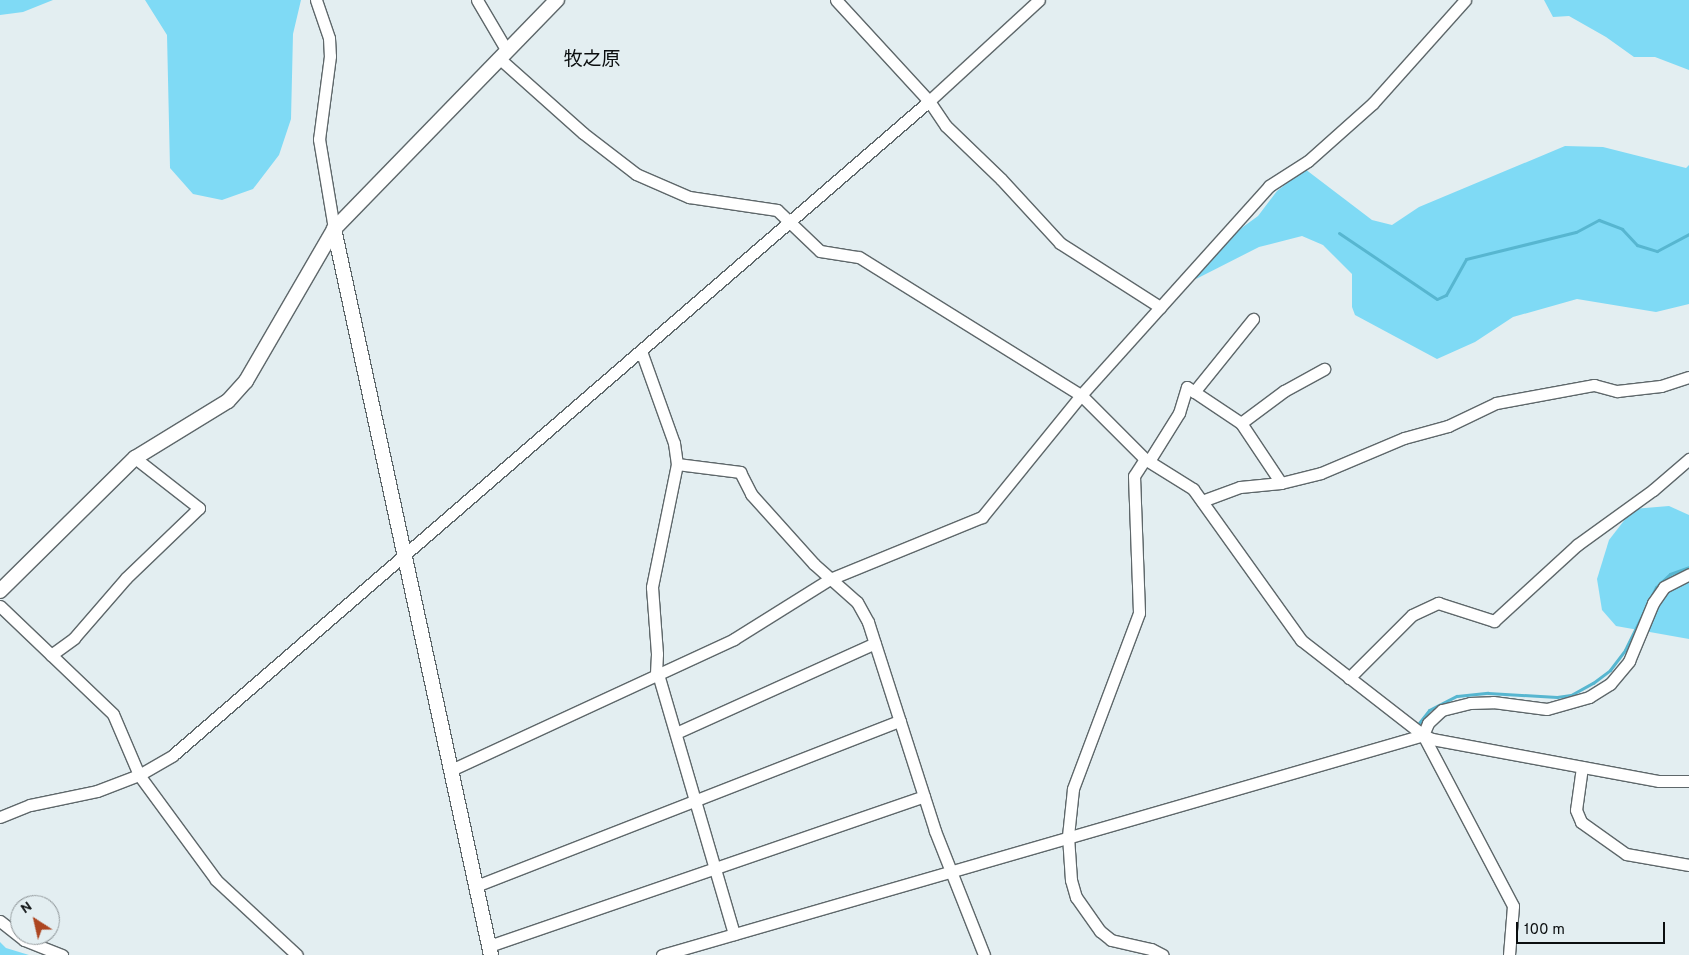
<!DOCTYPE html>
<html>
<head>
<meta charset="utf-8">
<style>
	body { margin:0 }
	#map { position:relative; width:1689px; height:955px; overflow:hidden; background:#e3eef1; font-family:Overpass,"Noto Sans JP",sans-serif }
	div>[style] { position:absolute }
	.green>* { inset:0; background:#7fdaf5 }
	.stream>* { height:3px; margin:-1.5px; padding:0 1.5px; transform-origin:1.5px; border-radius:1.5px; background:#57b6d0 }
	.roads { filter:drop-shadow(1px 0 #5e676a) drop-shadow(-1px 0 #5e676a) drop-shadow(0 1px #5e676a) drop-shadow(0 -1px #5e676a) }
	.minor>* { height:11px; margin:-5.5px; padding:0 5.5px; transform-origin:5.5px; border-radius:5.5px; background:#fff }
	.tertiary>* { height:14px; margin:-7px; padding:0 7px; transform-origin:7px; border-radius:7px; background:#fff }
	span { translate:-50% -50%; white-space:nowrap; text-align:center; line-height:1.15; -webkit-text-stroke:5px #e3eef1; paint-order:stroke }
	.quarter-label { font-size:19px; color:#0b0e0f }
	.north { position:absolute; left:10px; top:895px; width:50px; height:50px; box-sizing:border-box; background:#e3eef1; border:1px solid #8d9497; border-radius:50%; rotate:325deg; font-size:14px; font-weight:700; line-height:20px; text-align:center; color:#0b0e0f }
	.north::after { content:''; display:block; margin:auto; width:18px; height:22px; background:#ad4621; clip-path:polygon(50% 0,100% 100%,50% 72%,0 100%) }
	.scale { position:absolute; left:1516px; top:922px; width:149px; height:22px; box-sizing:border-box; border:2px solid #0b0e0f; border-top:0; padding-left:6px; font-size:15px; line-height:18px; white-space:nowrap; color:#0b0e0f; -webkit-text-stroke:4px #e3eef1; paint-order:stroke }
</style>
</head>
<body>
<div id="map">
	<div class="green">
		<i style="clip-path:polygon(0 0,53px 0,23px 12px,0 15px)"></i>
		<i style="clip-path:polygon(145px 0,301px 0,293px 34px,291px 119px,279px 155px,253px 189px,222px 200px,193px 194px,170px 168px,167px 35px)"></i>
		<i style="clip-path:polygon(1544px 0,1689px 0,1689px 70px,1655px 57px,1634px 57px,1606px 37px,1569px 16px,1553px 17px)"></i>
		<i style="clip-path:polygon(1565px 146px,1603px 147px,1686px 168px,1689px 165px,1689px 304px,1656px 312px,1577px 299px,1513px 317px,1475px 342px,1437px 359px,1355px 315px,1352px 307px,1352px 274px,1323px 245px,1302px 236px,1259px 247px,1196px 279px,1199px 259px,1258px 216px,1277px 191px,1305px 169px,1372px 220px,1392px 225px,1419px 207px)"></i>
		<i style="clip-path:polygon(1669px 506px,1689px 515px,1689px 639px,1616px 626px,1602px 610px,1597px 579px,1609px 540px,1633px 509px)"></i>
		<i style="clip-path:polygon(0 942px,6px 948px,29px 955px,0 955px)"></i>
	</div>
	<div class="stream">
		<i style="left:1339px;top:233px;width:118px;rotate:34deg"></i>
		<i style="left:1437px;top:299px;width:10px;rotate:-24deg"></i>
		<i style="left:1446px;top:295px;width:41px;rotate:-60.9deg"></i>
		<i style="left:1466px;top:259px;width:113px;rotate:-13.8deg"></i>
		<i style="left:1576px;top:232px;width:26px;rotate:-28deg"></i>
		<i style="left:1599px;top:220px;width:25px;rotate:21deg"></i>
		<i style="left:1622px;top:229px;width:22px;rotate:47deg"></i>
		<i style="left:1637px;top:245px;width:21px;rotate:17deg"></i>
		<i style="left:1657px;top:251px;width:36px;rotate:-28deg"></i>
		<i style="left:1419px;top:723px;width:16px;rotate:-52deg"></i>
		<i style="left:1429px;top:710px;width:31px;rotate:-27deg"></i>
		<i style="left:1457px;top:696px;width:31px;rotate:-6deg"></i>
		<i style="left:1488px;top:693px;width:69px;rotate:3.3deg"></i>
		<i style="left:1557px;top:697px;width:14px;rotate:-8deg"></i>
		<i style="left:1571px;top:695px;width:25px;rotate:-29deg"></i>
		<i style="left:1593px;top:683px;width:21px;rotate:-37deg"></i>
		<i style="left:1610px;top:670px;width:25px;rotate:-53deg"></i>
		<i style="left:1625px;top:650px;width:70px;rotate:-63.8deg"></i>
		<i style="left:1656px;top:587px;width:19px;rotate:-43deg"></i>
		<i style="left:1670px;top:574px;width:20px;rotate:-20deg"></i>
	</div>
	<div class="roads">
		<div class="minor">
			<i style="left:316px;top:0;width:40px;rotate:71.1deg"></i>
			<i style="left:329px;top:38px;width:18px;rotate:87deg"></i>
			<i style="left:330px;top:56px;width:84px;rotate:97.5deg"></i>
			<i style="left:319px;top:139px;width:91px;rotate:80.5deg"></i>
			<i style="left:477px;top:0;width:59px;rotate:59.5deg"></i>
			<i style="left:836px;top:0;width:137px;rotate:47.4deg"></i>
			<i style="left:929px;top:101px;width:30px;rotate:56deg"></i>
			<i style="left:946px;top:126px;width:76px;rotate:43.9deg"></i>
			<i style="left:1001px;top:179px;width:87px;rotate:47.3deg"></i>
			<i style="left:1060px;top:243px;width:119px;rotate:32.6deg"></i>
			<i style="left:500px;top:59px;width:111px;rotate:41.7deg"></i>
			<i style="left:583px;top:133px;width:67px;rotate:37.7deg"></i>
			<i style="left:636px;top:174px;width:58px;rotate:23.5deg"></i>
			<i style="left:689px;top:197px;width:89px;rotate:8.4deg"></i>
			<i style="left:777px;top:210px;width:59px;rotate:43.6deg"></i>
			<i style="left:820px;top:251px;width:39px;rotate:9deg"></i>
			<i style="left:859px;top:257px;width:261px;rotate:31.9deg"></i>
			<i style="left:1081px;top:395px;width:91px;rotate:45deg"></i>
			<i style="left:1145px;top:459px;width:57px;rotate:32deg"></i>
			<i style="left:1193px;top:489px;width:186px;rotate:54.4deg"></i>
			<i style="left:1301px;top:640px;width:155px;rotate:37.9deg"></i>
			<i style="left:1423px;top:735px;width:10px;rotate:24deg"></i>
			<i style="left:1432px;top:739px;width:231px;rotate:10.5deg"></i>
			<i style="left:1659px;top:781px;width:30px"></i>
			<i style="left:641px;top:351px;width:98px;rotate:70.3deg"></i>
			<i style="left:674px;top:443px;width:21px;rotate:82deg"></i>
			<i style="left:677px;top:464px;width:126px;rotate:101.5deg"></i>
			<i style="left:652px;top:587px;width:67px;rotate:85.7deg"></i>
			<i style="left:657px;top:654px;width:22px;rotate:93deg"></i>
			<i style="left:1194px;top:392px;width:94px;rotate:-51.1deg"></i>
			<i style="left:1145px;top:459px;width:20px;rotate:123deg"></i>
			<i style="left:1134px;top:476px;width:137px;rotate:87.9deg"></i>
			<i style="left:1139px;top:613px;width:188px;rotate:110.6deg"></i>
			<i style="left:1073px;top:789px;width:47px;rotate:96.1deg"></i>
			<i style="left:1068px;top:836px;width:44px;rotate:86.1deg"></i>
			<i style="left:1071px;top:880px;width:18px;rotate:74deg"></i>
			<i style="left:1076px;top:897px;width:42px;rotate:54.8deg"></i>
			<i style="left:1100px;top:931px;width:14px;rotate:39deg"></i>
			<i style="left:1111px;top:940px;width:41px;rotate:12.7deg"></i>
			<i style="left:1151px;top:949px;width:13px;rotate:27deg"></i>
			<i style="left:1149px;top:461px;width:57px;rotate:-58deg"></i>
			<i style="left:1179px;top:413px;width:27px;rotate:-73deg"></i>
			<i style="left:1187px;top:387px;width:65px;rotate:33.7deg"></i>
			<i style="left:677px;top:464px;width:64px;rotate:7.2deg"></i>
			<i style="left:740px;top:472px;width:25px;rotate:63deg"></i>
			<i style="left:751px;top:494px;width:94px;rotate:48deg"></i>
			<i style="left:814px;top:564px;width:57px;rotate:41.5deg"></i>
			<i style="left:857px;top:602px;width:23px;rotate:61deg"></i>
			<i style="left:868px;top:622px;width:219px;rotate:72.2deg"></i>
			<i style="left:935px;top:831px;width:133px;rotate:68.4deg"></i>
			<i style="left:1281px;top:483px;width:72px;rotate:-123.7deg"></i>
			<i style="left:1241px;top:423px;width:54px;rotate:-36.7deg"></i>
			<i style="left:1284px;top:391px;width:46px;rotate:-28.8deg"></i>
			<i style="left:1202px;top:501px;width:40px;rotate:-20.2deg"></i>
			<i style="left:1240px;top:487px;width:41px;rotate:-5.6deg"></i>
			<i style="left:1281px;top:483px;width:41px;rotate:-14deg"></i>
			<i style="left:1321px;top:473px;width:90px;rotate:-22.9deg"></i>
			<i style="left:1404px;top:438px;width:46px;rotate:-15.3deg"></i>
			<i style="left:1448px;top:426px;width:53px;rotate:-25.6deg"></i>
			<i style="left:1496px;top:403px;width:100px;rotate:-10.4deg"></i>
			<i style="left:1594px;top:385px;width:24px;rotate:15deg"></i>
			<i style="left:1617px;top:391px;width:44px;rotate:-6.5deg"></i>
			<i style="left:1661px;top:386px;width:29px;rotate:-18deg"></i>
			<i style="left:0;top:606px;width:156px;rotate:43.7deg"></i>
			<i style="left:113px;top:714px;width:66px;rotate:66.9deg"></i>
			<i style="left:139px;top:775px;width:130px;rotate:53.7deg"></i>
			<i style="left:216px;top:880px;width:110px;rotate:42.8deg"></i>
			<i style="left:51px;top:655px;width:29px;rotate:-36deg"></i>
			<i style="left:74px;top:638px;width:79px;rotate:-49.1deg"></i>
			<i style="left:126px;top:578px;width:101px;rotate:-43.8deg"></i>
			<i style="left:199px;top:508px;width:81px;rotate:-142deg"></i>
			<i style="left:658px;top:674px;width:271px;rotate:73.7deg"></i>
			<i style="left:1349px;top:678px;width:89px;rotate:-45deg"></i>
			<i style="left:1412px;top:615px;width:29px;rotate:-25deg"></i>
			<i style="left:1438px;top:603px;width:59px;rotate:17.8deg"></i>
			<i style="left:1494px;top:621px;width:113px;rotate:-42.5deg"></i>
			<i style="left:1577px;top:545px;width:94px;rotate:-35.9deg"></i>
			<i style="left:1653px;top:490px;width:48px;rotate:-40.7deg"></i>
			<i style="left:676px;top:733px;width:218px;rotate:-24.3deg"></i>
			<i style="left:1423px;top:735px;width:193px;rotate:62.2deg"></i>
			<i style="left:1513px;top:906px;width:49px;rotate:94.7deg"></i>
			<i style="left:1582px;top:767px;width:43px;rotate:97.9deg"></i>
			<i style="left:1576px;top:810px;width:13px;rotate:67deg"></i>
			<i style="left:1581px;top:822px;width:55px;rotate:35.4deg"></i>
			<i style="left:1626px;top:854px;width:64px;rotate:9.9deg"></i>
			<i style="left:451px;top:770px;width:312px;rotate:-24.8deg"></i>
			<i style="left:734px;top:639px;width:113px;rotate:-32deg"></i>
			<i style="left:830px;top:579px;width:164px;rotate:-22.2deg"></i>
			<i style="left:982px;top:517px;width:157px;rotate:-50.9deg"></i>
			<i style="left:1081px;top:395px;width:281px;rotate:-48deg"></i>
			<i style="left:1269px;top:186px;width:46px;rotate:-32.7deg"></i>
			<i style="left:1308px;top:161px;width:87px;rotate:-41.7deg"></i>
			<i style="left:1373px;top:103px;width:138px;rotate:-48.2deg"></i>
			<i style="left:0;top:817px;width:32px;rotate:-22deg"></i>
			<i style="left:30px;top:805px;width:68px;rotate:-11.8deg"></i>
			<i style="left:97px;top:791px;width:45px;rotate:-20.9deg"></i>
			<i style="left:139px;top:775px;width:39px;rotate:-30deg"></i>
			<i style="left:173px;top:755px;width:1000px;rotate:-40.86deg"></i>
			<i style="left:929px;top:101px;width:149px;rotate:-42.6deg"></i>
			<i style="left:476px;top:886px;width:455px;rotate:-21.3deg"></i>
			<i style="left:0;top:921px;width:31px;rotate:38deg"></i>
			<i style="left:24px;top:940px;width:41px;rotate:21.5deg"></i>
			<i style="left:489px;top:946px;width:460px;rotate:-19deg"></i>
			<i style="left:662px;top:955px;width:792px;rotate:-16.12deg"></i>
			<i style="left:1423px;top:735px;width:13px;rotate:-67deg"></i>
			<i style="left:1428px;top:723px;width:19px;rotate:-43deg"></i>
			<i style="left:1442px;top:710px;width:29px;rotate:-14deg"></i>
			<i style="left:1470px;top:703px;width:23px;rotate:-2deg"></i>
			<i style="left:1493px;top:702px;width:54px;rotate:7.4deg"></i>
			<i style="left:1547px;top:709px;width:44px;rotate:-15.9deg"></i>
			<i style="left:1589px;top:697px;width:25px;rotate:-32deg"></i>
			<i style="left:1610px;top:684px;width:30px;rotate:-50deg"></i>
			<i style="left:1629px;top:661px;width:63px;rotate:-67.5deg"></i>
			<i style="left:1653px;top:603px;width:19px;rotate:-55deg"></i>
			<i style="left:1664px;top:587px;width:28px;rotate:-27deg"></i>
		</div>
		<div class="tertiary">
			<i style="left:334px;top:229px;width:743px;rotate:77.8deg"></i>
			<i style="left:0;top:591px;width:190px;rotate:-44.6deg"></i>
			<i style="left:135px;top:458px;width:109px;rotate:-31.5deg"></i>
			<i style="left:228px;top:401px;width:27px;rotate:-48deg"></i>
			<i style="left:246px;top:381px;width:176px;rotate:-59.9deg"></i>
			<i style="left:334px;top:229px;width:320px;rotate:-45.8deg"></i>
		</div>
	</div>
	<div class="quarter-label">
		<span style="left:592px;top:61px">牧之原</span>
	</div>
	<div class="north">N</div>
	<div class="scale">100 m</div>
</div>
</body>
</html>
